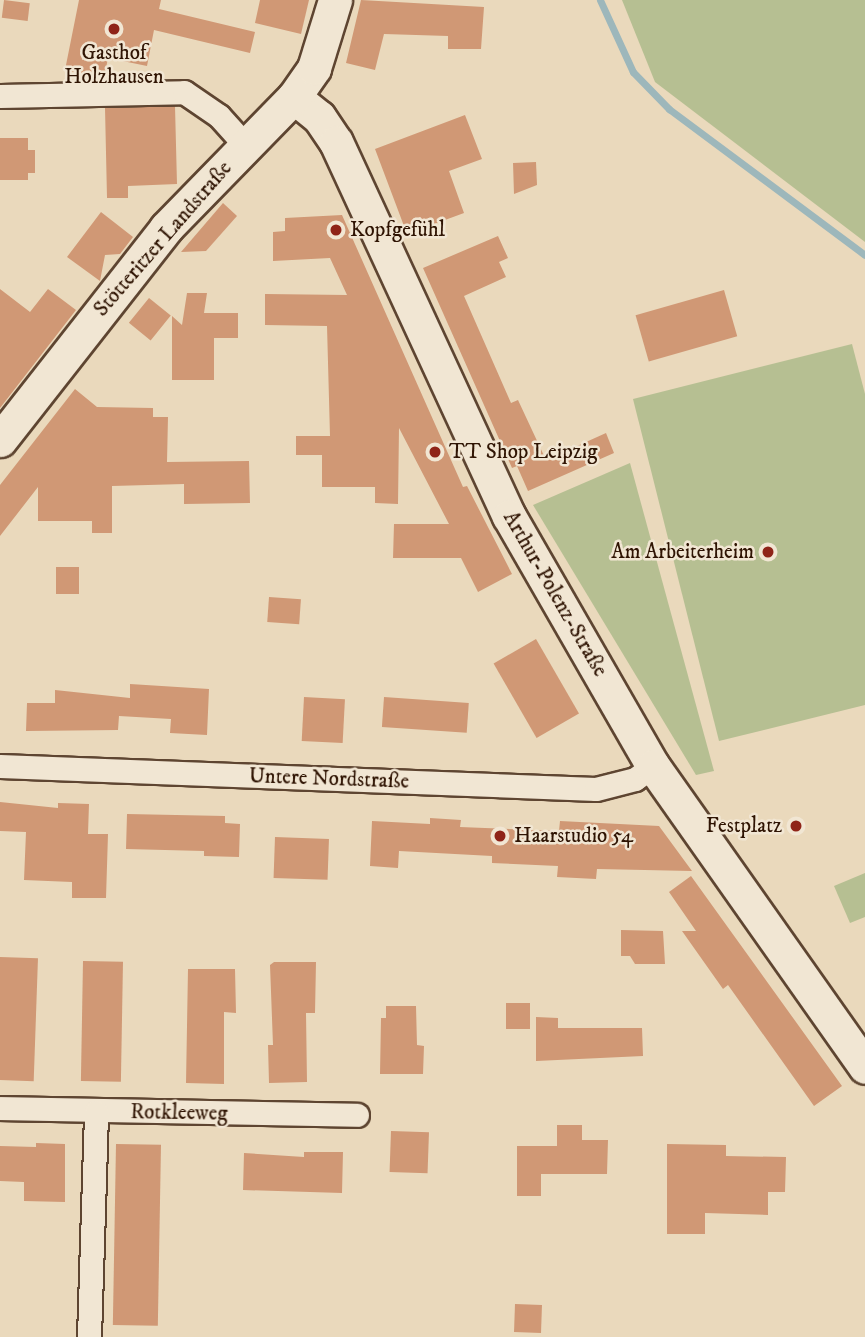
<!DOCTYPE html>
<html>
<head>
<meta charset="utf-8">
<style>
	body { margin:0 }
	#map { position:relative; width:865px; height:1337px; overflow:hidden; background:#ead9bc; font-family:"IM FELL DW Pica",serif }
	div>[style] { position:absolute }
	.green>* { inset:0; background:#b6bf92 }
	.stream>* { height:7px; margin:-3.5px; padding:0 3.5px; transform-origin:3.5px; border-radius:3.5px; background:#9db7bb }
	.building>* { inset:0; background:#d09875; transform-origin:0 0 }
	.roads { filter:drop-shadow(2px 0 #5e4531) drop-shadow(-2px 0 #5e4531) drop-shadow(0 2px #5e4531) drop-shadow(0 -2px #5e4531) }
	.street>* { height:23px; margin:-11.5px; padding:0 11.5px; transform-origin:11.5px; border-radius:11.5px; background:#f1e6d3 }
	.secondary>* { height:33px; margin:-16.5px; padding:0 16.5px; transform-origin:16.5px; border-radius:16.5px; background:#f1e6d3 }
	.dots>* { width:19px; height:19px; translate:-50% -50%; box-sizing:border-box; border:4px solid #f1e6d3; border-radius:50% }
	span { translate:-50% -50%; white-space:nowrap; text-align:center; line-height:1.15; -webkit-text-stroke:5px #f1e6d3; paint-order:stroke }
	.poi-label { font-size:21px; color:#2f1403 }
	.left { translate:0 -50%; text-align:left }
	.right { translate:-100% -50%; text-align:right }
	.street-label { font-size:21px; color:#2f1403 }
</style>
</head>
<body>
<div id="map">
	<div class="green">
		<i style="clip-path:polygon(622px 0,865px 0,865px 242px,655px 82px)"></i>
		<i style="clip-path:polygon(852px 344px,865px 394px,865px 705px,719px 741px,633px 399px)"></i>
		<i style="clip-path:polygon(630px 463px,714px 771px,696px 775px,533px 505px)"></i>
		<i style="clip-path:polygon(865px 873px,865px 917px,850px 923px,834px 886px)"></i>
	</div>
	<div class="stream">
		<i style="left:600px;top:0;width:79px;rotate:65.4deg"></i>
		<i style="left:633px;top:72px;width:52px;rotate:45.8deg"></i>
		<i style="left:669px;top:109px;width:244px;rotate:36.7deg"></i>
	</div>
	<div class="building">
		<i style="left:4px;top:0;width:26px;height:18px;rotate:7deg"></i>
		<i style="clip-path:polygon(79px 0,161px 0,159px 9px,255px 32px,250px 53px,154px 30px,147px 66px,108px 58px,104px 78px,65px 70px)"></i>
		<i style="clip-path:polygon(260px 0,309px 0,301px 34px,255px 23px)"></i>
		<i style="clip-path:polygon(361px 0,484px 7px,481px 49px,448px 49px,448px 36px,384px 34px,375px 70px,346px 63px)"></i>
		<i style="clip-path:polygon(175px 106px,177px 184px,128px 186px,128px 198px,107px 198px,105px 108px)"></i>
		<i style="clip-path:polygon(465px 115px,482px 159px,449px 171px,464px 213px,407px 234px,375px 149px)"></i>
		<i style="clip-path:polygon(0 138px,28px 138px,28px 150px,35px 150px,35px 173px,28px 173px,28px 180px,0 180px)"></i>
		<i style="clip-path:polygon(536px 162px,537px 185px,514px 194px,513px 163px)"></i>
		<i style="clip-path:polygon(223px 203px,237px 216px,206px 251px,181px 252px)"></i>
		<i style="clip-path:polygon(101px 212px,133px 237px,120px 254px,105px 255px,100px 281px,67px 257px)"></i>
		<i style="clip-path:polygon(342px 215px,463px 487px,467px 486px,512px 574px,478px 592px,461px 558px,393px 558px,394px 524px,449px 524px,399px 428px,398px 504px,375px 503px,375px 487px,322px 487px,322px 455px,296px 455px,296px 436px,330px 436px,327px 326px,265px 325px,265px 294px,347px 295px,330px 258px,273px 261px,273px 232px,285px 231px,285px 218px)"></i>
		<i style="clip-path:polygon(498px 236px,508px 258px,499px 262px,506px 277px,464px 296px,511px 403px,518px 400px,546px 460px,606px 433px,614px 453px,528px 491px,517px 466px,512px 468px,423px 268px)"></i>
		<i style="clip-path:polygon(0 289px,30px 312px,48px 289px,76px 310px,0 408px)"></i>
		<i style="left:724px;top:290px;width:48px;height:92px;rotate:74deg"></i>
		<i style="clip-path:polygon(187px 293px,207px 293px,204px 313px,238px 313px,238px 338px,214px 338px,214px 380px,172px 380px,172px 316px,182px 325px)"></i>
		<i style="left:149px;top:298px;width:28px;height:32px;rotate:39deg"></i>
		<i style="clip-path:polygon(75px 389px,97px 407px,153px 408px,153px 417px,168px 417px,167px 462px,249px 461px,250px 503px,184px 504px,184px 484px,112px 486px,112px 533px,92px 533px,92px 521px,38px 521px,38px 487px,0 536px,0 485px)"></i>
		<i style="left:79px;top:567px;width:27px;height:23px;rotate:90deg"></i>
		<i style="left:269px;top:597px;width:32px;height:25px;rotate:4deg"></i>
		<i style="left:536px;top:639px;width:86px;height:49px;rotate:60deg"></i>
		<i style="clip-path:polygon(130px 684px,209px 689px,207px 735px,170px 733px,171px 719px,119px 716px,118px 730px,26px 731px,27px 703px,55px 703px,55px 690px,130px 698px)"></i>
		<i style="left:304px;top:697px;width:41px;height:44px;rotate:3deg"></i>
		<i style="left:384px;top:697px;width:85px;height:30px;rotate:4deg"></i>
		<i style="clip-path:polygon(0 802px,58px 808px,58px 803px,89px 804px,88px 834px,108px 834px,106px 898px,72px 898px,72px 882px,24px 880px,26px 832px,0 831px)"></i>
		<i style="clip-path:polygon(127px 814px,225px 816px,225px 823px,240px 824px,239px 857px,204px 856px,204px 851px,126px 849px)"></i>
		<i style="clip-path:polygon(430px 818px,461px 820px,460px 827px,559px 831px,560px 821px,659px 826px,692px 871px,597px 869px,596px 879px,557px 877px,558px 866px,492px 863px,492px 856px,399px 851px,398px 868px,370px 866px,372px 821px,430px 824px)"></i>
		<i style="left:275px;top:837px;width:54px;height:41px;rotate:2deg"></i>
		<i style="clip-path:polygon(691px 876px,842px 1086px,814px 1106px,728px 985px,723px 989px,682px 931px,696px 931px,669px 892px)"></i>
		<i style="clip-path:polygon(621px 930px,663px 931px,665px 964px,635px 964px,630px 956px,621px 956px)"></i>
		<i style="left:0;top:957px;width:38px;height:123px;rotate:2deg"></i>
		<i style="left:83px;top:961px;width:40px;height:120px;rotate:1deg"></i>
		<i style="clip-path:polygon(274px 962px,316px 962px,315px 1013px,306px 1013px,307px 1082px,269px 1083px,268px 1045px,273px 1045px,270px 965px)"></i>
		<i style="clip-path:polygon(188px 969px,235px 969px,236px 1013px,224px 1012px,224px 1084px,186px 1083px)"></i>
		<i style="left:530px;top:1003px;width:26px;height:24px;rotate:90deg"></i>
		<i style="clip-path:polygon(386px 1006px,416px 1006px,417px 1045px,424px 1046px,423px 1074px,380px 1074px,381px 1018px,386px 1018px)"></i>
		<i style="clip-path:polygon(536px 1017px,558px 1018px,558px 1028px,642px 1028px,643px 1056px,536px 1061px)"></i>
		<i style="clip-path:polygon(557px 1125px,582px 1125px,582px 1140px,608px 1140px,607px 1174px,541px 1174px,541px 1196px,517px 1196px,517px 1146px,557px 1146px)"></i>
		<i style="left:391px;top:1131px;width:38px;height:41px;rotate:2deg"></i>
		<i style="clip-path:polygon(36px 1143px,65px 1144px,65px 1202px,24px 1201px,24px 1182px,0 1181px,0 1146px,36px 1147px)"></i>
		<i style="left:116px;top:1144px;width:45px;height:181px;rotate:1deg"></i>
		<i style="clip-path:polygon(667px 1144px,726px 1145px,726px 1156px,786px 1157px,785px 1192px,768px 1192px,768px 1215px,705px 1213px,705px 1234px,667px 1234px)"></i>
		<i style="clip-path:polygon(304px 1152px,343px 1152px,342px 1193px,243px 1190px,244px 1153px,304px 1157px)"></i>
		<i style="left:515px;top:1304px;width:27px;height:28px;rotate:2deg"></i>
	</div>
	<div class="roads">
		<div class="street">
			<i style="left:0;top:96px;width:184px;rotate:-1.2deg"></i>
			<i style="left:184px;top:92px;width:42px;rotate:34.4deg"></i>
			<i style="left:219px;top:116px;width:39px;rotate:48deg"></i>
			<i style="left:0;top:766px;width:596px;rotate:2.21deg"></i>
			<i style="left:596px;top:789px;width:40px;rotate:-14.4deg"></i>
			<i style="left:635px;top:779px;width:22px;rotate:-36deg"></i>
			<i style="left:0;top:1108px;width:357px;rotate:1.1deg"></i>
			<i style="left:89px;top:1337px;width:225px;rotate:-88.2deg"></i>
		</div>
		<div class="secondary">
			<i style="left:294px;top:97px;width:32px;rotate:39deg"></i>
			<i style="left:319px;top:117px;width:30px;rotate:56deg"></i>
			<i style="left:336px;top:142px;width:412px;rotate:65.2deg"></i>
			<i style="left:509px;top:516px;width:289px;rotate:60.1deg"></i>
			<i style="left:653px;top:766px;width:368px;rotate:54.8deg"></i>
			<i style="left:0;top:440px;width:269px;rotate:-51.9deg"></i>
			<i style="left:166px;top:228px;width:183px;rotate:-45.7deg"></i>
			<i style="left:294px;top:97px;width:35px;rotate:-55deg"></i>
			<i style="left:314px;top:68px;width:71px;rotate:-72.8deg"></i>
		</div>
	</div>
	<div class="dots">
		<i style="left:114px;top:29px;background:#8f2418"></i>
		<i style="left:336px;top:230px;background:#8f2418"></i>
		<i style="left:435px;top:452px;background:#8f2418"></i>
		<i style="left:768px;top:552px;background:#8f2418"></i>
		<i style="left:796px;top:826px;background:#8f2418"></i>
		<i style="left:500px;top:836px;background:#8f2418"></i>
	</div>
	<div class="poi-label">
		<span style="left:114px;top:65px">Gasthof<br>Holzhausen</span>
		<span class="left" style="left:350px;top:230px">Kopfgefühl</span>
		<span class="left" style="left:449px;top:452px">TT Shop Leipzig</span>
		<span class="right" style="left:754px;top:552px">Am Arbeiterheim</span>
		<span class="right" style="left:782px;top:826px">Festplatz</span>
		<span class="left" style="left:514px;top:836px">Haarstudio 54</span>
	</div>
	<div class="street-label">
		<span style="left:163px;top:239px;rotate:-49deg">Stötteritzer Landstraße</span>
		<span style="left:555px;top:594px;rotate:60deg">Arthur-Polenz-Straße</span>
		<span style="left:329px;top:779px;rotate:2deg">Untere Nordstraße</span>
		<span style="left:179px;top:1113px;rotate:1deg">Rotkleeweg</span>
	</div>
</div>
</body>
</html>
